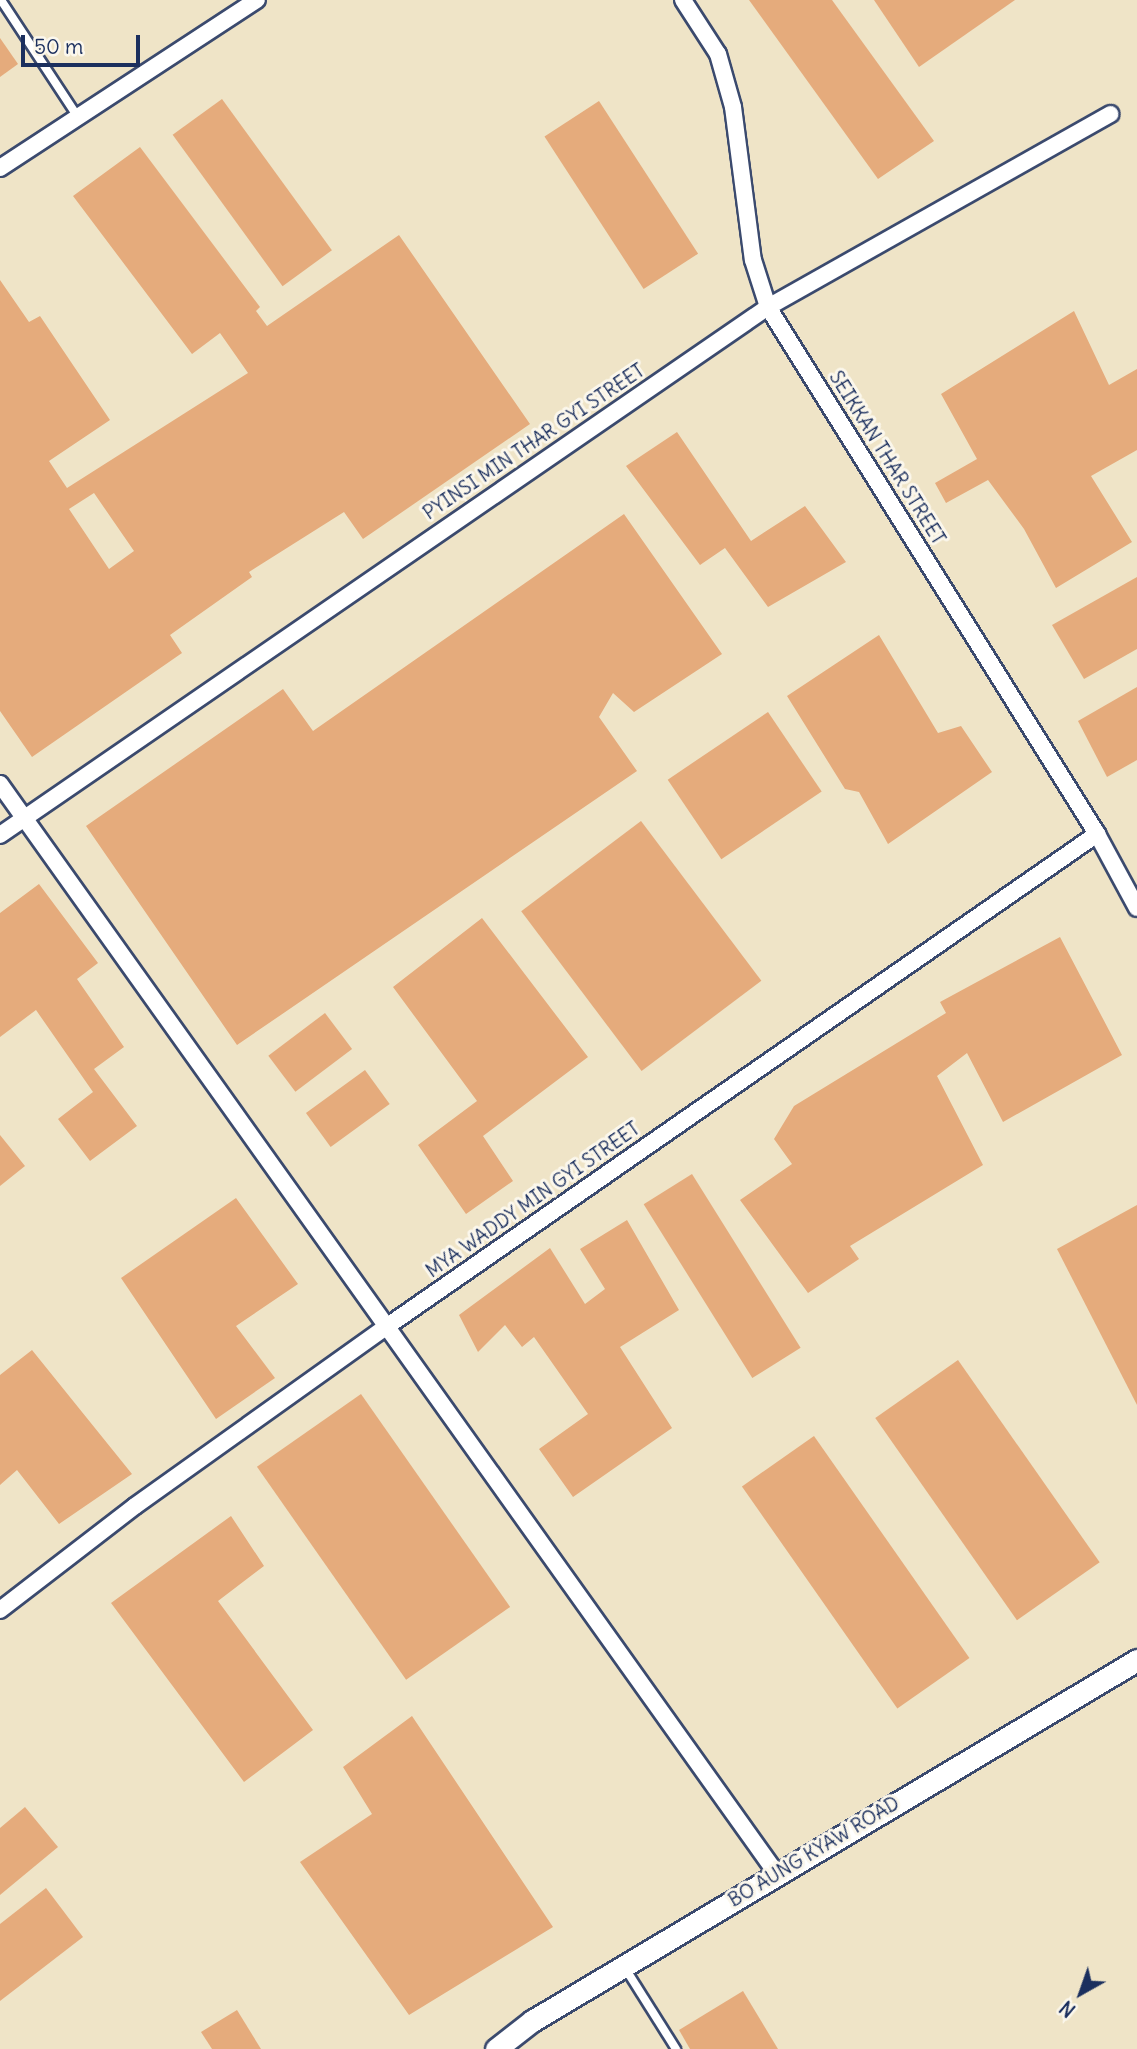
<!DOCTYPE html>
<html>
<head>
<meta charset="utf-8">
<style>
	body { margin:0 }
	#map { position:relative; width:1137px; height:2049px; overflow:hidden; background:#efe4c7; font-family:Delius,sans-serif }
	div>[style] { position:absolute }
	.building>* { inset:0; background:#e5ab7c; transform-origin:0 0 }
	.roads { filter:drop-shadow(2px 0 #3b4a6e) drop-shadow(-2px 0 #3b4a6e) drop-shadow(0 2px #3b4a6e) drop-shadow(0 -2px #3b4a6e) }
	.lane>* { height:8px; margin:-4px; padding:0 4px; transform-origin:4px; border-radius:4px; background:#fff }
	.street>* { height:16px; margin:-8px; padding:0 8px; transform-origin:8px; border-radius:8px; background:#fff }
	.secondary>* { height:21px; margin:-10.5px; padding:0 10.5px; transform-origin:10.5px; border-radius:10.5px; background:#fff }
	span { translate:-50% -50%; white-space:nowrap; text-align:center; line-height:1.15; -webkit-text-stroke:6px #fbf7ec; paint-order:stroke }
	.street-label { font-size:19px; color:#1b2f5e }
	.north { position:absolute; left:1046px; top:1958px; width:70px; height:70px; -webkit-text-stroke:5px #fbf7ec; paint-order:stroke; rotate:220deg; font-size:19px; font-weight:700; line-height:28px; text-align:center; color:#1b2f5e }
	.north::after { content:''; display:block; margin:auto; width:24px; height:32px; background:#1b2f5e; clip-path:polygon(50% 0,100% 100%,50% 72%,0 100%) }
	.scale { position:absolute; left:21px; top:35px; width:119px; height:32px; box-sizing:border-box; border:4px solid #1b2f5e; border-top:0; padding-left:9px; font-size:21px; line-height:24px; white-space:nowrap; color:#1b2f5e; -webkit-text-stroke:5px #fbf7ec; paint-order:stroke }
</style>
</head>
<body>
<div id="map">
	<div class="building">
		<i style="clip-path:polygon(749px 0,832px 0,934px 141px,878px 179px)"></i>
		<i style="clip-path:polygon(874px 0,1015px 0,919px 67px)"></i>
		<i style="clip-path:polygon(0 38px,18px 64px,0 77px)"></i>
		<i style="left:222px;top:99px;width:187px;height:61px;rotate:54deg"></i>
		<i style="left:599px;top:101px;width:182px;height:65px;rotate:57deg"></i>
		<i style="clip-path:polygon(evenodd,140px 147px,260px 307px,256px 311px,267px 326px,399px 235px,530px 424px,363px 539px,344px 512px,249px 572px,252px 577px,170px 635px,182px 653px,32px 757px,0 711px,0 280px,29px 322px,40px 316px,110px 420px,49px 461px,67px 488px,248px 373px,220px 333px,192px 354px,73px 196px,140px 147px,94px 493px,134px 551px,109px 569px,69px 509px,94px 493px)"></i>
		<i style="clip-path:polygon(1074px 311px,1109px 385px,1137px 369px,1137px 450px,1091px 476px,1132px 542px,1056px 588px,1024px 529px,988px 480px,946px 503px,935px 483px,977px 459px,941px 394px)"></i>
		<i style="clip-path:polygon(677px 432px,751px 541px,805px 506px,846px 562px,768px 607px,725px 548px,700px 565px,626px 466px)"></i>
		<i style="clip-path:polygon(624px 514px,722px 654px,634px 712px,613px 693px,599px 717px,637px 771px,237px 1045px,86px 826px,283px 689px,313px 731px)"></i>
		<i style="clip-path:polygon(1137px 577px,1137px 649px,1084px 679px,1052px 625px)"></i>
		<i style="clip-path:polygon(879px 635px,938px 733px,961px 726px,992px 772px,888px 844px,859px 792px,845px 789px,787px 696px)"></i>
		<i style="clip-path:polygon(1137px 687px,1137px 760px,1107px 777px,1078px 721px)"></i>
		<i style="left:768px;top:712px;width:96px;height:121px;rotate:56deg"></i>
		<i style="left:641px;top:821px;width:200px;height:150px;rotate:53deg"></i>
		<i style="clip-path:polygon(39px 884px,98px 963px,77px 979px,124px 1047px,94px 1069px,137px 1126px,90px 1161px,58px 1119px,93px 1092px,36px 1010px,0 1037px,0 913px)"></i>
		<i style="clip-path:polygon(482px 918px,588px 1057px,483px 1136px,513px 1181px,466px 1214px,418px 1145px,477px 1101px,393px 987px)"></i>
		<i style="clip-path:polygon(1060px 937px,1122px 1055px,1003px 1122px,967px 1053px,937px 1076px,983px 1165px,850px 1246px,859px 1259px,808px 1293px,740px 1200px,792px 1164px,774px 1139px,794px 1106px,946px 1013px,940px 1002px)"></i>
		<i style="left:325px;top:1013px;width:45px;height:71px;rotate:53deg"></i>
		<i style="left:365px;top:1070px;width:42px;height:73px;rotate:54deg"></i>
		<i style="clip-path:polygon(0 1135px,25px 1166px,0 1186px)"></i>
		<i style="left:692px;top:1174px;width:205px;height:57px;rotate:58deg"></i>
		<i style="clip-path:polygon(236px 1198px,298px 1284px,236px 1326px,275px 1378px,216px 1419px,121px 1278px)"></i>
		<i style="clip-path:polygon(1137px 1205px,1137px 1405px,1057px 1249px)"></i>
		<i style="clip-path:polygon(627px 1220px,679px 1310px,620px 1347px,672px 1428px,573px 1497px,539px 1449px,588px 1414px,534px 1337px,522px 1347px,505px 1325px,478px 1352px,459px 1315px,550px 1248px,585px 1304px,605px 1289px,580px 1249px)"></i>
		<i style="clip-path:polygon(32px 1350px,132px 1474px,59px 1524px,17px 1470px,0 1485px,0 1375px)"></i>
		<i style="left:958px;top:1360px;width:247px;height:101px;rotate:55deg"></i>
		<i style="left:361px;top:1394px;width:260px;height:127px;rotate:55deg"></i>
		<i style="left:814px;top:1436px;width:271px;height:88px;rotate:55deg"></i>
		<i style="clip-path:polygon(231px 1516px,264px 1566px,218px 1601px,313px 1730px,244px 1782px,111px 1603px)"></i>
		<i style="clip-path:polygon(412px 1716px,553px 1927px,409px 2015px,300px 1862px,372px 1814px,343px 1767px)"></i>
		<i style="clip-path:polygon(25px 1807px,58px 1847px,0 1895px,0 1828px)"></i>
		<i style="clip-path:polygon(46px 1888px,83px 1937px,0 2001px,0 1924px)"></i>
		<i style="clip-path:polygon(743px 1991px,778px 2049px,690px 2049px,679px 2030px)"></i>
		<i style="clip-path:polygon(237px 2010px,261px 2049px,212px 2049px,201px 2032px)"></i>
	</div>
	<div class="roads">
		<div class="lane">
			<i style="left:1px;top:0;width:140px;rotate:56.7deg"></i>
			<i style="left:625px;top:1968px;width:96px;rotate:57.8deg"></i>
		</div>
		<div class="street">
			<i style="left:683px;top:0;width:64px;rotate:57.1deg"></i>
			<i style="left:718px;top:54px;width:55px;rotate:74.2deg"></i>
			<i style="left:733px;top:107px;width:154px;rotate:82.6deg"></i>
			<i style="left:753px;top:260px;width:49px;rotate:72.3deg"></i>
			<i style="left:768px;top:307px;width:621px;rotate:58.02deg"></i>
			<i style="left:1097px;top:834px;width:84px;rotate:61.6deg"></i>
			<i style="left:0;top:168px;width:307px;rotate:-33.2deg"></i>
			<i style="left:0;top:784px;width:1339px;rotate:54.52deg"></i>
			<i style="left:0;top:835px;width:932px;rotate:-34.51deg"></i>
			<i style="left:768px;top:307px;width:393px;rotate:-29.4deg"></i>
			<i style="left:0;top:1610px;width:170px;rotate:-37.6deg"></i>
			<i style="left:135px;top:1506px;width:312px;rotate:-35.5deg"></i>
			<i style="left:389px;top:1325px;width:862px;rotate:-34.74deg"></i>
		</div>
		<div class="secondary">
			<i style="left:496px;top:2049px;width:46px;rotate:-37.9deg"></i>
			<i style="left:532px;top:2021px;width:705px;rotate:-30.82deg"></i>
		</div>
	</div>
	<div class="street-label">
		<span style="left:534px;top:442px;rotate:-34deg">PYINSI MIN THAR GYI STREET</span>
		<span style="left:887px;top:458px;rotate:58deg">SEIKKAN THAR STREET</span>
		<span style="left:533px;top:1200px;rotate:-35deg">MYA WADDY MIN GYI STREET</span>
		<span style="left:814px;top:1852px;rotate:-31deg">BO AUNG KYAW ROAD</span>
	</div>
	<div class="north">N</div>
	<div class="scale">50 m</div>
</div>
</body>
</html>
